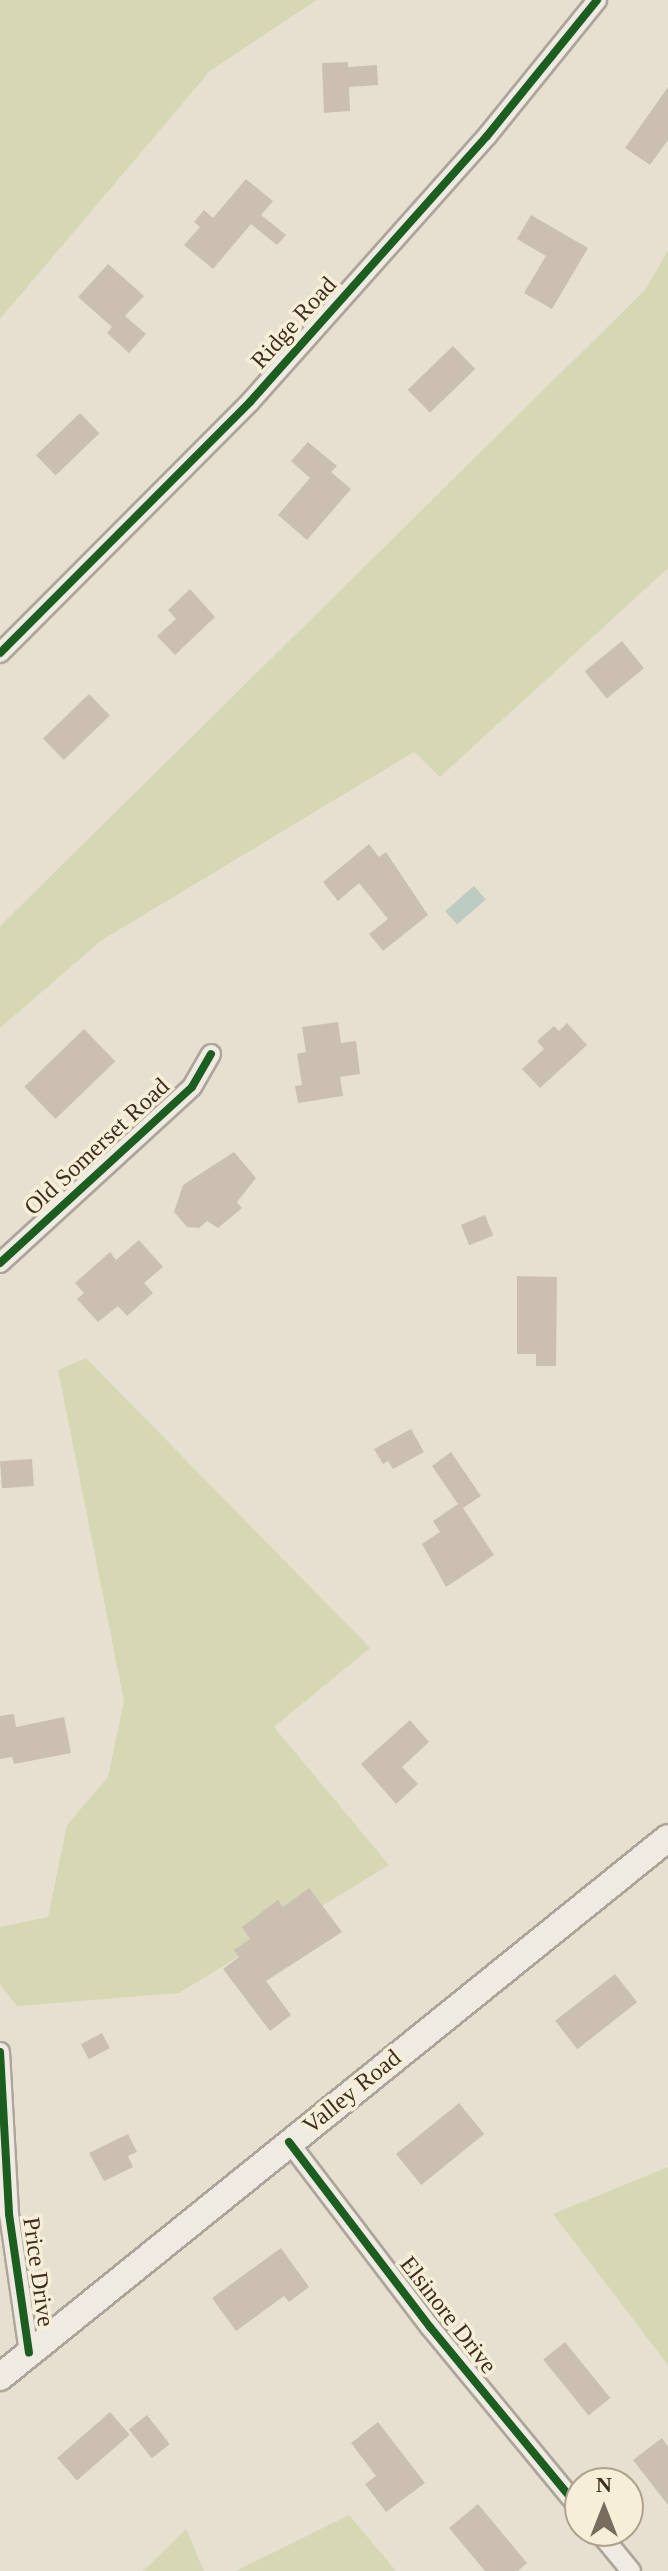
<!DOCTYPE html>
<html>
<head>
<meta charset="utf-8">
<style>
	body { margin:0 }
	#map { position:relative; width:668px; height:2571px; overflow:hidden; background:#e7e0d1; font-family:"Times New Roman",serif }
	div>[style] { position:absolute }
	.green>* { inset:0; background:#d6d7b3 }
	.water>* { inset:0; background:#bcccc2; transform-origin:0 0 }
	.building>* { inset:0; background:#cbbfb2; transform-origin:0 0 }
	.roads { filter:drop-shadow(2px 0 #ada599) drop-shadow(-2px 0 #ada599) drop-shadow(0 2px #ada599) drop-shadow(0 -2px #ada599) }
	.minor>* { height:18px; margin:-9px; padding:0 9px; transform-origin:9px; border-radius:9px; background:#efebe3 }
	.secondary>* { height:26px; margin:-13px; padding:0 13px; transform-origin:13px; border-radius:13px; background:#efebe3 }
	.cycleway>* { height:8px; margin:-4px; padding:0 4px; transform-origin:4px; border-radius:4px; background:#1b5e20 }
	span { translate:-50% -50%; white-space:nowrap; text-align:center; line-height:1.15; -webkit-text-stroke:7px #f7eed8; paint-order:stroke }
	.street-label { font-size:24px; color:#3d2e20 }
	.north { position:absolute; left:564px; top:2467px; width:80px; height:80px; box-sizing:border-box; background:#f7eed8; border:2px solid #ada18e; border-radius:50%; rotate:0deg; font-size:22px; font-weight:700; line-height:32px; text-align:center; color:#3d2e20 }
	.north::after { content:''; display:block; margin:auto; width:28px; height:36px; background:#786c5e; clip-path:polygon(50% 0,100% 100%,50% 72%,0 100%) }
</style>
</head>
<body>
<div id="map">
	<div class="green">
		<i style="clip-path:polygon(0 0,317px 0,210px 71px,0 319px)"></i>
		<i style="clip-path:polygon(668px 250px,668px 568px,440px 777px,414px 752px,102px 940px,0 1028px,0 926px,646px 289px)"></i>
		<i style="clip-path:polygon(86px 1358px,370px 1648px,274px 1727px,389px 1865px,179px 1993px,17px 2006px,0 1984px,0 1927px,48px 1917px,67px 1825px,108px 1777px,124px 1701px,58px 1370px)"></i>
		<i style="clip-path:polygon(668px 2167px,668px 2365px,553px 2214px)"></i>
		<i style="clip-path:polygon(349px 2515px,396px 2571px,236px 2571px)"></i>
		<i style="clip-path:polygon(186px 2529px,204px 2571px,143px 2571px)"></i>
	</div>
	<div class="water">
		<i style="left:474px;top:886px;width:18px;height:38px;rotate:49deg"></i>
	</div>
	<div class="building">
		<i style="clip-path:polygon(348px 62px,348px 67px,377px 65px,378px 85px,349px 87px,350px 111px,324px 113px,322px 63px)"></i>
		<i style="clip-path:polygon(668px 87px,668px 140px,650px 165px,625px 148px)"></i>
		<i style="clip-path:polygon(246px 179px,273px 201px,261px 215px,286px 235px,277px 245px,251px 224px,213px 269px,184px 245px,200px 227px,194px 222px,204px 210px,213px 218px)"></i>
		<i style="clip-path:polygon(531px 215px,588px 248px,552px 309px,524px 293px,546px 256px,517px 239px)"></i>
		<i style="clip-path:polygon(108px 264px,144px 296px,125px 316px,146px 334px,129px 353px,107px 333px,112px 327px,78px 297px)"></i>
		<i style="left:453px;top:346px;width:32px;height:63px;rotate:46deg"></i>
		<i style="left:80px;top:413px;width:28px;height:61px;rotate:46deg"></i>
		<i style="clip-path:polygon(308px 442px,337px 466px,331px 472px,351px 489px,307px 540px,278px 515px,310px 478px,291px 461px)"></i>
		<i style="clip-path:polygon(190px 589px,215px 617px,175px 655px,157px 636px,176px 619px,168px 610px)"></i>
		<i style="left:622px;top:641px;width:35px;height:48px;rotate:51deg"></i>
		<i style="left:89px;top:694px;width:30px;height:64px;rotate:46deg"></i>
		<i style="clip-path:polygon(369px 844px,379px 857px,386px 852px,428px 915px,383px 951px,369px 934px,388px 919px,359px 883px,338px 901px,323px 882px)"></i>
		<i style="clip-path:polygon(338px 1022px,341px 1043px,356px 1041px,360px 1074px,340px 1077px,343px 1096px,298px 1103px,295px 1086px,302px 1085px,297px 1054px,306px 1052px,302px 1027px)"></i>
		<i style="clip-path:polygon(567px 1023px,587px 1045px,540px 1088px,522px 1069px,544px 1049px,537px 1041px,554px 1026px,559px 1031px)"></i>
		<i style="left:84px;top:1029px;width:45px;height:83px;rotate:46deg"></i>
		<i style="clip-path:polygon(234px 1152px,256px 1178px,237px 1202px,242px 1208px,218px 1228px,207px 1221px,199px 1228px,187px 1227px,174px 1212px,183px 1185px)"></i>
		<i style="left:485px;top:1215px;width:22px;height:26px;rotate:68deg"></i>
		<i style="clip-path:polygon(139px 1240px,163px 1267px,144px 1283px,153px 1293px,127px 1316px,118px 1306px,98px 1322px,77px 1299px,84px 1293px,75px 1283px,110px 1252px,116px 1260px)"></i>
		<i style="clip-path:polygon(517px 1276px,557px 1277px,556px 1366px,536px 1366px,536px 1354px,517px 1354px)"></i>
		<i style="clip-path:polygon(411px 1429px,424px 1452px,393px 1469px,388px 1461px,383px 1464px,374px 1449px)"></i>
		<i style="clip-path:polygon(451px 1452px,481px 1496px,463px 1508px,494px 1555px,446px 1587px,422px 1544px,440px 1532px,433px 1521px,458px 1504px,432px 1466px)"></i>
		<i style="left:32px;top:1459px;width:27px;height:32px;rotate:86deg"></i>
		<i style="clip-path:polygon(14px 1714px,16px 1727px,64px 1717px,71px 1753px,14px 1764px,12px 1757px,0 1759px,0 1716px)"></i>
		<i style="clip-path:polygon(410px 1720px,429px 1742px,402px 1767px,418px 1784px,396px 1804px,361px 1764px)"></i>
		<i style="clip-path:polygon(309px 1888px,342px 1932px,266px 1981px,291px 2015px,270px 2031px,223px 1969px,239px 1957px,234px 1950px,250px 1939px,242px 1927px,278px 1900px,283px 1907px)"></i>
		<i style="left:615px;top:1974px;width:36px;height:76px;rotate:52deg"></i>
		<i style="left:102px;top:2033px;width:17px;height:24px;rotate:62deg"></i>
		<i style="left:459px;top:2103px;width:40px;height:81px;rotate:51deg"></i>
		<i style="clip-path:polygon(128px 2134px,137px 2152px,128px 2156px,133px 2167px,104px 2181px,89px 2153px)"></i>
		<i style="clip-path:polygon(281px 2248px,309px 2287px,289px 2302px,284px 2296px,236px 2331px,212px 2298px)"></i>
		<i style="left:565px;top:2342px;width:72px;height:28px;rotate:51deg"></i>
		<i style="left:110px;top:2412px;width:30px;height:70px;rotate:49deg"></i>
		<i style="left:147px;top:2415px;width:37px;height:23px;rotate:52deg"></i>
		<i style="clip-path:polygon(378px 2422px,425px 2483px,386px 2512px,365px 2484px,376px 2476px,351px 2443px)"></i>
		<i style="clip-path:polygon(662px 2438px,668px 2447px,668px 2505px,633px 2460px)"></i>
		<i style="clip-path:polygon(478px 2504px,527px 2563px,518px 2571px,485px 2571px,449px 2528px)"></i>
	</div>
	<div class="roads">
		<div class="minor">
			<i style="left:0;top:653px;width:354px;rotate:-45.1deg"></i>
			<i style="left:250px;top:402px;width:356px;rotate:-48.3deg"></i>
			<i style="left:487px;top:136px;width:175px;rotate:-51deg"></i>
			<i style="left:0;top:1263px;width:260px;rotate:-42.5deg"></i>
			<i style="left:192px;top:1087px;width:38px;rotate:-60deg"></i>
			<i style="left:0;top:2052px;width:162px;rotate:86.8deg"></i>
			<i style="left:9px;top:2214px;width:140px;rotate:81.8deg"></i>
			<i style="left:289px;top:2142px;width:233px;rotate:52.7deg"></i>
			<i style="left:430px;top:2327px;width:236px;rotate:50.5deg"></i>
			<i style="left:598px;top:2531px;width:52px;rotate:50.5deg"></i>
		</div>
		<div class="secondary">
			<i style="left:0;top:2377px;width:858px;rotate:-38.9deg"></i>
		</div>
	</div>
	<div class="cycleway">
		<i style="left:0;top:653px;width:354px;rotate:-45.1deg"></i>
		<i style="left:250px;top:402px;width:356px;rotate:-48.3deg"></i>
		<i style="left:487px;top:136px;width:175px;rotate:-51deg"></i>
		<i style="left:0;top:1263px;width:260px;rotate:-42.5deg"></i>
		<i style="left:192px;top:1087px;width:38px;rotate:-60deg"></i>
		<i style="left:0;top:2052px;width:162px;rotate:86.8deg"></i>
		<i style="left:9px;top:2214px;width:140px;rotate:81.8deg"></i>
		<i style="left:289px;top:2142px;width:233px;rotate:52.7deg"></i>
		<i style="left:430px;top:2327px;width:236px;rotate:50.5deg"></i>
	</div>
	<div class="street-label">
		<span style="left:294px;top:323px;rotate:-48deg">Ridge Road</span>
		<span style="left:97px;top:1147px;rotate:-43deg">Old Somerset Road</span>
		<span style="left:352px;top:2092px;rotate:-39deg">Valley Road</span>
		<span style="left:38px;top:2272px;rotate:82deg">Price Drive</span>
		<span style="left:448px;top:2315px;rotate:52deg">Elsinore Drive</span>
	</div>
	<div class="north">N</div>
</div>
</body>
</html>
